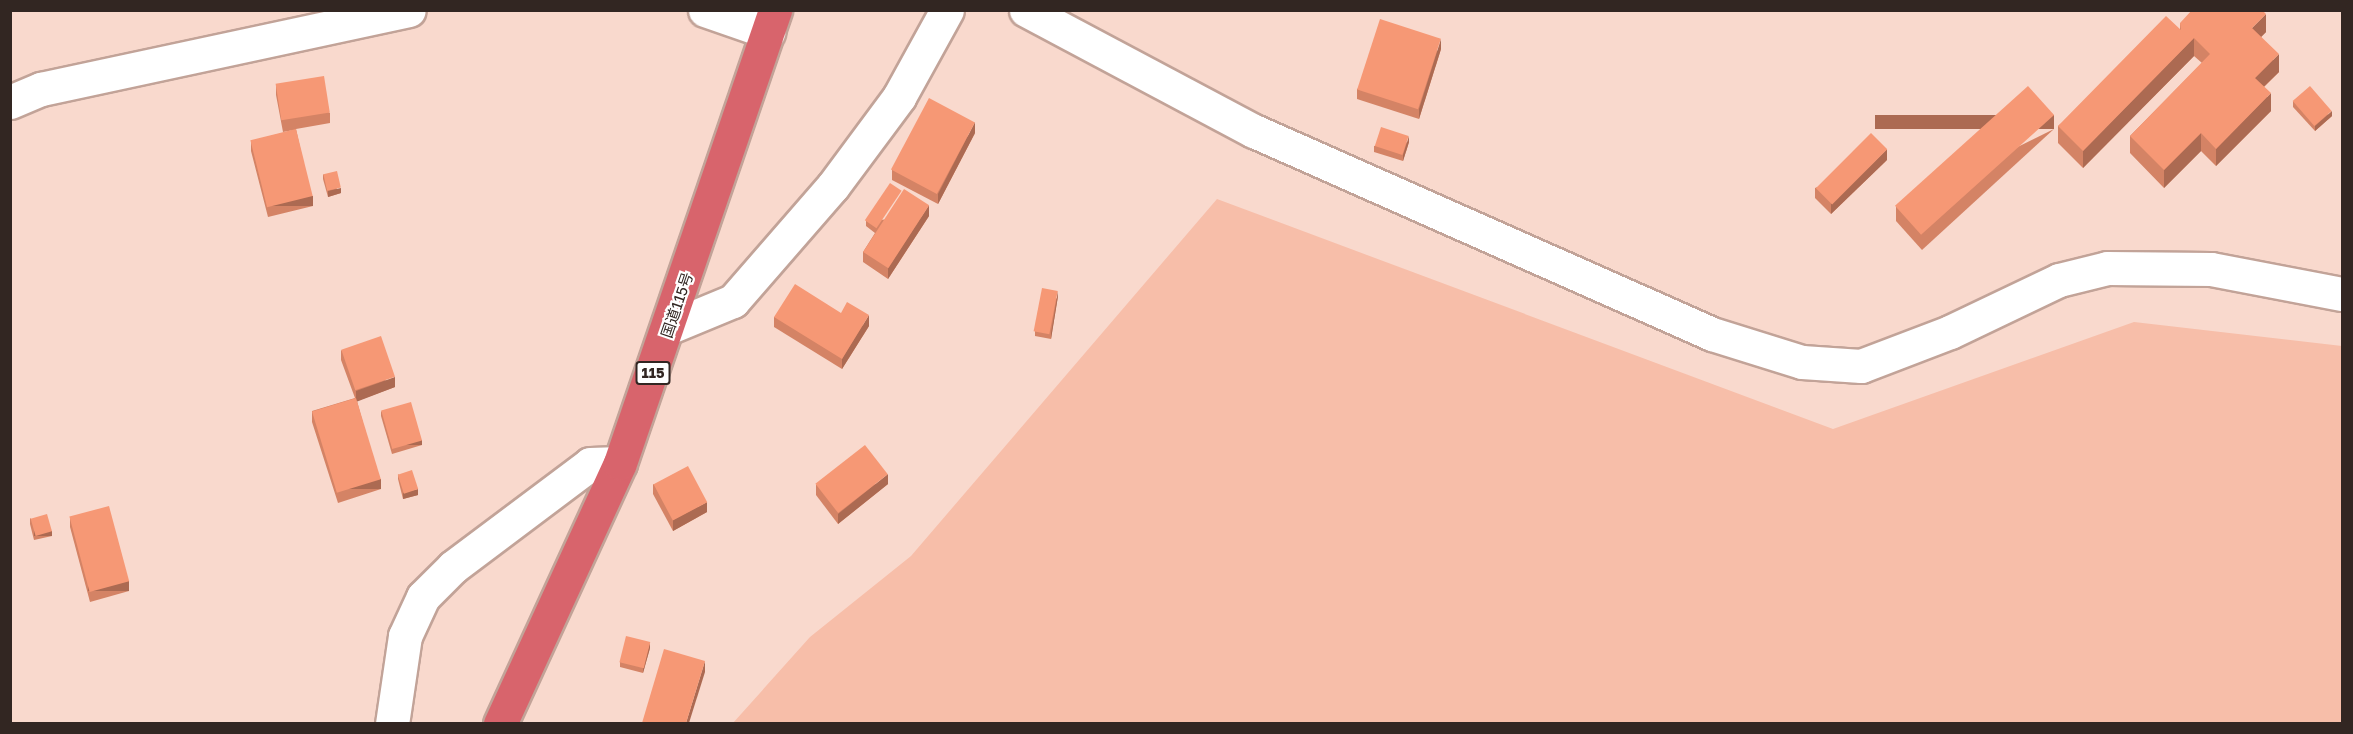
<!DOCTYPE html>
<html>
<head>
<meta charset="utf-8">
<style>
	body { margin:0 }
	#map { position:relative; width:2353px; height:734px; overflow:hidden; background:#f9d9cd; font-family:"Golos Text","Noto Sans JP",sans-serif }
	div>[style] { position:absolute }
	.green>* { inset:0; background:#f7bea9 }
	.roads { filter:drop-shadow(2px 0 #c2a398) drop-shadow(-2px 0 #c2a398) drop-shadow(0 2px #c2a398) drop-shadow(0 -2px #c2a398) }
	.minor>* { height:33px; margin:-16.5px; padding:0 16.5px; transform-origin:16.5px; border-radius:16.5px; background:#fff }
	.highway>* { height:33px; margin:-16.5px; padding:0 16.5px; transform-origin:16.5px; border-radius:16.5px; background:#d8646c }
	.wall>* { inset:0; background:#d48365 }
	.shaded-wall>* { inset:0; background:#ac6a52; transform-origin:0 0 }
	.building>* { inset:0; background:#f69875; transform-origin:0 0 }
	span { translate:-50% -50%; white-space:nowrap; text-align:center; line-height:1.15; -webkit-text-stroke:4.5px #fff; paint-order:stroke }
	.shield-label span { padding:2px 4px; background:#fff; border:2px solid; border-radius:4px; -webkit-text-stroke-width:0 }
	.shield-label { font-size:14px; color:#322622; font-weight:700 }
	.street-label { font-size:15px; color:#322622 }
	.frame { position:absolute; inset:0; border:12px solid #322622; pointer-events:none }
</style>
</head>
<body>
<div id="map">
	<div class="green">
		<i style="clip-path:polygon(1217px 199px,1833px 429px,2134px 322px,2342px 346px,2342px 723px,733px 723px,810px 637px,911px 556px)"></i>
	</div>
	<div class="roads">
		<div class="minor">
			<i style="left:705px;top:10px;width:67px;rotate:19.2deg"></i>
			<i style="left:1026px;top:10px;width:258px;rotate:28deg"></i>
			<i style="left:1254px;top:131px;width:501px;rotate:23.9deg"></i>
			<i style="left:1712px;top:334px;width:94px;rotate:17.3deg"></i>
			<i style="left:1802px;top:362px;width:59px;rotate:3.9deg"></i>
			<i style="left:1861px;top:366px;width:95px;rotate:-20.9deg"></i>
			<i style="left:1950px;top:332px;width:121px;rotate:-25.5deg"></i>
			<i style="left:2059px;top:280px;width:49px;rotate:-14deg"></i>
			<i style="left:2107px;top:268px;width:104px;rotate:0.6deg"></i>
			<i style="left:2211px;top:269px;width:133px;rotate:10.8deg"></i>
			<i style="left:10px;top:102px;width:34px;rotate:-23deg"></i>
			<i style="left:41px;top:89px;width:376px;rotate:-12.1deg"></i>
			<i style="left:670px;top:327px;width:68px;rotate:-22.4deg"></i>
			<i style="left:733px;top:301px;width:152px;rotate:-49deg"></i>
			<i style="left:833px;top:186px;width:111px;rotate:-53.4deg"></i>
			<i style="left:899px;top:97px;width:99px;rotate:-61.1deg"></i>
			<i style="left:392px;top:724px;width:89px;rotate:-81.6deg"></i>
			<i style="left:405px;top:636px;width:43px;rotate:-65.2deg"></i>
			<i style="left:423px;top:597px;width:42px;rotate:-45deg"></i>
			<i style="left:453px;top:567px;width:171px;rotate:-36.9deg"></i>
			<i style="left:590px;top:464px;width:30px;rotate:-2deg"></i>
		</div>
		<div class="highway">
			<i style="left:500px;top:724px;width:287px;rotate:-65.3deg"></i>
			<i style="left:620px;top:463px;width:479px;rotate:-71.1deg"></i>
		</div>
	</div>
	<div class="wall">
		<i style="clip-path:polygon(2180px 23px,2266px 32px,2261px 37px,2279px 72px,2264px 87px,2271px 111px,2216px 166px,2201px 151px,2164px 188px,2130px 153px,2130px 136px,2202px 63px,2194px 56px,2083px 168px,2058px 143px,2058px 126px,2180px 29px)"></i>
		<i style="clip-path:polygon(1441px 49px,1419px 119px,1357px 99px,1357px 89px)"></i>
		<i style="clip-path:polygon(276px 84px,330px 113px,330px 123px,296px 129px,313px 206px,268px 217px,251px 151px,251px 141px,294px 130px,283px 132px,276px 95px)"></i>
		<i style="clip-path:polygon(2293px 101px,2332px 116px,2315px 131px,2293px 107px)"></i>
		<i style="clip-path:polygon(2054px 129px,1922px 250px,1896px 221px,1896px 207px)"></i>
		<i style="clip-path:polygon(975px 133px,938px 204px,892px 180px,892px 170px)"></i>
		<i style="clip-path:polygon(1409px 142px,1403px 161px,1374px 152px,1374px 146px)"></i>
		<i style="clip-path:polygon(1887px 160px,1831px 214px,1815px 198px,1815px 188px)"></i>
		<i style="clip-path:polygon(323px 174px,341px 193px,328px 197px,323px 179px)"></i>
		<i style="clip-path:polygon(929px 216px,888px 279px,863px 262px,863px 252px,875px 233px,866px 226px,866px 221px)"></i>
		<i style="clip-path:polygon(1058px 296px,1051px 339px,1035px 336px,1035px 331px)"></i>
		<i style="clip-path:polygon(774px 317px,869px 326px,842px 369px,774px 327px)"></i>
		<i style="clip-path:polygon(341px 350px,395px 387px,357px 401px,381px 489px,338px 503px,312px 422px,312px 411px,355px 398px,341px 360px)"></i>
		<i style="clip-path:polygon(381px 411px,422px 445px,392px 454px,381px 416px)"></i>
		<i style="clip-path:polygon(398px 474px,418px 495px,403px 499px,398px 479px)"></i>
		<i style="clip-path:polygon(653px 484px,707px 512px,673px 531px,653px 494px)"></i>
		<i style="clip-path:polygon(888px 484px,838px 524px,816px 495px,816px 485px)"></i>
		<i style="clip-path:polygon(70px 517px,129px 591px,90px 602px,70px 527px)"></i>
		<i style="clip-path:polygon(30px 518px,52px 536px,34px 540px,30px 524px)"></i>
		<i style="clip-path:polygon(650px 648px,643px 673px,620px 667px,620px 662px)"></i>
	</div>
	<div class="shaded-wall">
		<i style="clip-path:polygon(2266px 14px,2266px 32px,2252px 46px,2252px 28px)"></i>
		<i style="clip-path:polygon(2194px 38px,2194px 56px,2083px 168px,2083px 151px)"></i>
		<i style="clip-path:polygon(1441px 39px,1441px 49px,1419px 119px,1419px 109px)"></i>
		<i style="clip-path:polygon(2279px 54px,2279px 72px,2255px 95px,2255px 78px)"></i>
		<i style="clip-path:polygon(2271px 93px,2271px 111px,2216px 166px,2216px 149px)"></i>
		<i style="clip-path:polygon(2332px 111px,2332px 116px,2315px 131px,2315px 126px)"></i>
		<i style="left:2054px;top:115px;width:14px;height:179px;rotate:90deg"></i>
		<i style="clip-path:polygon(975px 122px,975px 133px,938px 204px,938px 194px)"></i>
		<i style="clip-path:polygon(2201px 133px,2201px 151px,2164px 188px,2164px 170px)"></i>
		<i style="clip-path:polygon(1409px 136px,1409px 142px,1403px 161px,1403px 155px)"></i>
		<i style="clip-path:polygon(1887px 149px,1887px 160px,1831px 214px,1831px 204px)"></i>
		<i style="clip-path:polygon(341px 188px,341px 193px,328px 197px,328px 191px)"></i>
		<i style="left:313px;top:196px;width:10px;height:46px;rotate:90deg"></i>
		<i style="clip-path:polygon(929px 205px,929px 216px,888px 279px,888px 268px)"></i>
		<i style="clip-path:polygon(1058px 291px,1058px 296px,1051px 339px,1051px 333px)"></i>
		<i style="clip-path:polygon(869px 315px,869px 326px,842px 369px,842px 359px)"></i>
		<i style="clip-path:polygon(395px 377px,395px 387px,356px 402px,356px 391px)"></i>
		<i style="left:422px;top:440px;width:5px;height:31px;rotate:90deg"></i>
		<i style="clip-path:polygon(888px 474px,888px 484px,838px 524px,838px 514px)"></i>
		<i style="left:381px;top:479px;width:10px;height:45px;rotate:90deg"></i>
		<i style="clip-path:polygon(418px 489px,418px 495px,403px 499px,403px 493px)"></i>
		<i style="clip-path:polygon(707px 502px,707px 512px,673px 531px,673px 520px)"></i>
		<i style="left:52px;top:531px;width:5px;height:18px;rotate:90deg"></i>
		<i style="left:129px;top:581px;width:10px;height:41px;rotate:90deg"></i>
		<i style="clip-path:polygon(650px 642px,650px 648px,643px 673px,643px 668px)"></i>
		<i style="clip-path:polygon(705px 661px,705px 672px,689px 723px,686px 723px)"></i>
	</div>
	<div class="building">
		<i style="clip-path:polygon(2192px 10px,2262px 10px,2266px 14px,2252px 28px,2279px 54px,2255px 78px,2271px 93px,2216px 149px,2201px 133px,2164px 170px,2130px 136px,2210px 54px,2194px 38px,2083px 151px,2058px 126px,2166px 16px,2181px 30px,2180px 23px)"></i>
		<i style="left:1380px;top:19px;width:64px;height:74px;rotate:18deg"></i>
		<i style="left:324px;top:76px;width:37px;height:49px;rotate:81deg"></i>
		<i style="left:2028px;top:86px;width:39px;height:179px;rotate:48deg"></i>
		<i style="left:2310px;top:86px;width:33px;height:23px;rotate:49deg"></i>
		<i style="left:929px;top:98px;width:52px;height:81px;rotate:28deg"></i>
		<i style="left:1381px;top:127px;width:29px;height:20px;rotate:18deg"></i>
		<i style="left:296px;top:129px;width:69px;height:47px;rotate:76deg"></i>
		<i style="left:1871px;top:133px;width:23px;height:78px;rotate:45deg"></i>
		<i style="left:337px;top:171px;width:17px;height:14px;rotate:77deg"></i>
		<i style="left:890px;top:183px;width:14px;height:45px;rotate:34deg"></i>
		<i style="left:904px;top:189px;width:30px;height:75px;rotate:33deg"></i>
		<i style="clip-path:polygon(795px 284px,841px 313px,847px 302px,869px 315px,842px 359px,774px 317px)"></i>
		<i style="left:1042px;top:288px;width:16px;height:44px;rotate:11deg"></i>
		<i style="left:381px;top:336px;width:43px;height:42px;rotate:71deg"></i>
		<i style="left:356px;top:398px;width:85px;height:46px;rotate:73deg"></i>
		<i style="left:411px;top:402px;width:40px;height:31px;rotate:74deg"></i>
		<i style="left:865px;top:445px;width:37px;height:63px;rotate:52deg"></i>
		<i style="left:688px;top:466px;width:41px;height:39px;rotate:62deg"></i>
		<i style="left:412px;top:470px;width:20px;height:15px;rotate:72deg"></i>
		<i style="left:109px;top:506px;width:78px;height:41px;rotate:75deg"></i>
		<i style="left:47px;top:514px;width:18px;height:17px;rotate:74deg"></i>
		<i style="left:626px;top:636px;width:25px;height:27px;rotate:14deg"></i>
		<i style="clip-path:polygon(664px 649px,705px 661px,686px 723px,642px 723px)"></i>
	</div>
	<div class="shield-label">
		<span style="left:653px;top:373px">115</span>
	</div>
	<div class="street-label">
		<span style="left:677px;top:305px;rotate:-71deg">国道115号</span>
	</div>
	<div class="frame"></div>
</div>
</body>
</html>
